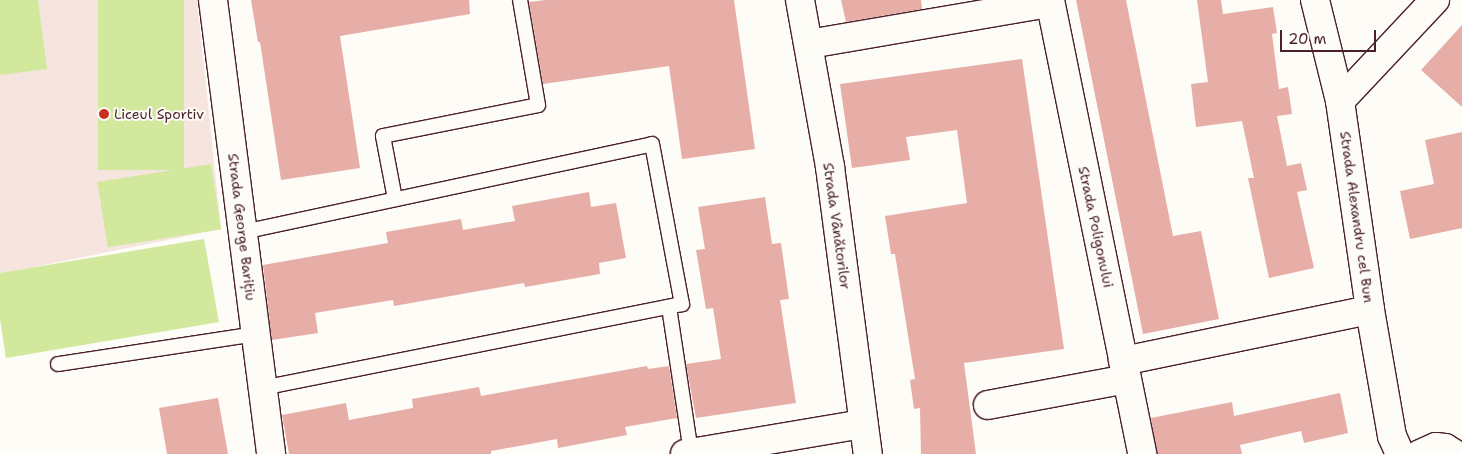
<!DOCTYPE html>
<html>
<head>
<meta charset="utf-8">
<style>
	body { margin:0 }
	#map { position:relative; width:1462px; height:454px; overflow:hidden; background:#fdfcf7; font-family:"Shantell Sans",sans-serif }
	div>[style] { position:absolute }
	.built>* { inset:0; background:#f6e4df }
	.green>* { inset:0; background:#d1e89d; transform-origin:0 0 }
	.building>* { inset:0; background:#e7ada7 }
	.roads { filter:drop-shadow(1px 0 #4a1f2b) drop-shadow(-1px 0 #4a1f2b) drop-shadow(0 1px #4a1f2b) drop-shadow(0 -1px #4a1f2b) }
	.lane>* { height:14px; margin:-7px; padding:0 7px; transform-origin:7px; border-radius:7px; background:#fdfcf7 }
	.street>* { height:28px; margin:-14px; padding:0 14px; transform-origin:14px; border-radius:14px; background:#fdfcf7 }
	.dots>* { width:14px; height:14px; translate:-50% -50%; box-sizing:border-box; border:2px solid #fdfcf7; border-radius:50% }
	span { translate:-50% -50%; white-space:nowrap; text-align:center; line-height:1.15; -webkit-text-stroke:4px #fdfcf7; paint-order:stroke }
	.poi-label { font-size:14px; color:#4a1f2b }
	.left { translate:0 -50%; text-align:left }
	.street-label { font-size:14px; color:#4a1f2b }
	.scale { position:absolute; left:1280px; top:30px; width:96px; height:22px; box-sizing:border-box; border:2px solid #4a1f2b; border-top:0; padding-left:6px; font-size:15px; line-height:18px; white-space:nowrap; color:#4a1f2b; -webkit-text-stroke:4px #fdfcf7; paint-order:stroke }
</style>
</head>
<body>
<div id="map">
	<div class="built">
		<i style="clip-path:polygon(0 0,197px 0,221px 229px,0 274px)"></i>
	</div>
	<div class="green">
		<i style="clip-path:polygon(0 0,38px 0,47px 69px,0 75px)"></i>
		<i style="left:98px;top:0;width:86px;height:170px"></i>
		<i style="left:211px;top:164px;width:66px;height:115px;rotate:81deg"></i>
		<i style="clip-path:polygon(204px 239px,219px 322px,6px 358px,0 319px,0 273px)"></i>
	</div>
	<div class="building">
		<i style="clip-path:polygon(251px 0,469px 0,470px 14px,340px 36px,360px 168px,281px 180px,260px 42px,258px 42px)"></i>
		<i style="clip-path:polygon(546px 0,734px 0,755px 149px,682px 159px,669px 66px,543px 84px,529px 2px)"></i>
		<i style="clip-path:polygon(841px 0,921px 0,922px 9px,846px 22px)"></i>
		<i style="clip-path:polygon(1076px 0,1126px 0,1173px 236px,1201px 231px,1219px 319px,1143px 334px)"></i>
		<i style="clip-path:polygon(1197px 0,1221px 0,1223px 14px,1273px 7px,1277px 33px,1272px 34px,1279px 89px,1288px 87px,1292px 114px,1277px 116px,1287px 166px,1301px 163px,1307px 190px,1297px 192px,1314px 268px,1269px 278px,1248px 178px,1254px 178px,1242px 121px,1196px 127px,1191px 84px,1208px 82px)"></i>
		<i style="clip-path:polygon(1462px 25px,1462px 107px,1421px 70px)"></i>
		<i style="clip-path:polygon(1022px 59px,1064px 349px,964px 363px,976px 454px,921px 454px,920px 408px,914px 409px,910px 380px,915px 379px,895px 254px,891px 254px,885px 216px,967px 203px,957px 130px,906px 137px,910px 160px,852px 168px,840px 84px)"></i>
		<i style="clip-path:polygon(1462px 132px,1462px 228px,1410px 239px,1400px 191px,1434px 184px,1425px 140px)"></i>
		<i style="clip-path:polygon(589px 192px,591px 207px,616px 203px,626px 258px,599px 263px,600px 274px,525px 287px,524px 283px,394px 306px,393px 300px,315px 313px,318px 333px,272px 340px,263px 265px,388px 243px,386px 232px,461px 219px,463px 230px,515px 221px,512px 206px)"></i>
		<i style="clip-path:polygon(765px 197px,772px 244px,781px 243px,789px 299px,780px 300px,796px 403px,696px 418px,686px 364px,721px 359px,713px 308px,706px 309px,696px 250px,705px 249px,698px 207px)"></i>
		<i style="clip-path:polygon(647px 366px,648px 369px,669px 366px,677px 418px,625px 427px,627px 435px,558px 448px,557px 439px,491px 451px,491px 454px,289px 454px,282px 415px,346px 403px,349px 420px,413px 408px,412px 399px,479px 387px,481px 396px)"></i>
		<i style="clip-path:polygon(1340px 393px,1348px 433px,1304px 443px,1301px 431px,1240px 445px,1242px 454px,1157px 454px,1151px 418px,1232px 402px,1234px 416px)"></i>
		<i style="clip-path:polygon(218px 398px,228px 454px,167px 454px,159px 408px)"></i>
	</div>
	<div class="roads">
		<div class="lane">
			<i style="left:395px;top:199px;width:64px;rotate:-100.8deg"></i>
			<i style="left:383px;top:136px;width:158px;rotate:-11.3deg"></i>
			<i style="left:538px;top:105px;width:107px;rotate:-99.7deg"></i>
			<i style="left:243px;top:232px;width:418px;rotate:-12.1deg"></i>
			<i style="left:652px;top:144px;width:163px;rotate:79.4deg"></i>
			<i style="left:682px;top:304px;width:427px;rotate:168.7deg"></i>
			<i style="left:669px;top:307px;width:148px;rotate:81.4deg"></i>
			<i style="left:58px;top:364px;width:200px;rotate:-8.6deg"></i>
		</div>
		<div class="street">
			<i style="left:213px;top:0;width:458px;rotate:82.7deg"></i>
			<i style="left:800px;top:0;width:170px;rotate:79.8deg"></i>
			<i style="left:830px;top:167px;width:290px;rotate:82.5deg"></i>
			<i style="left:1050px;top:0;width:463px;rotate:78.5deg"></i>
			<i style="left:1315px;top:0;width:104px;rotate:76.1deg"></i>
			<i style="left:1340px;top:101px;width:211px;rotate:81.8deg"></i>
			<i style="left:1370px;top:310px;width:128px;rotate:80.1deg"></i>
			<i style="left:1392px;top:436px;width:20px;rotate:66deg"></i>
			<i style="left:809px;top:44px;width:244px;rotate:-9.7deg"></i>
			<i style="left:1340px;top:101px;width:139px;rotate:-46.8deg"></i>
			<i style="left:1123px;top:361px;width:252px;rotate:-11.7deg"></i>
			<i style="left:988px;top:405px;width:141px;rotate:-10.6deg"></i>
			<i style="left:685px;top:454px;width:181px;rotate:-9.6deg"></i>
			<i style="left:1420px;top:454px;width:17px;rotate:-24deg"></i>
			<i style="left:1436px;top:447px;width:9px;rotate:6deg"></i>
			<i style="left:1445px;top:448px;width:12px;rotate:31deg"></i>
		</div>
	</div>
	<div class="dots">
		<i style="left:104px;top:114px;background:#c8321e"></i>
	</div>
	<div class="poi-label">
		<span class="left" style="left:114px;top:114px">Liceul Sportiv</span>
	</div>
	<div class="street-label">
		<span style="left:1357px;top:217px;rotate:82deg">Strada Alexandru cel Bun</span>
		<span style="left:837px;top:226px;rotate:82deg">Strada Vânătorilor</span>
		<span style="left:242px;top:227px;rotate:83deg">Strada George Barițiu</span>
		<span style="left:1096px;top:227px;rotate:78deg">Strada Poligonului</span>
	</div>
	<div class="scale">20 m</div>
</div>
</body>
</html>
